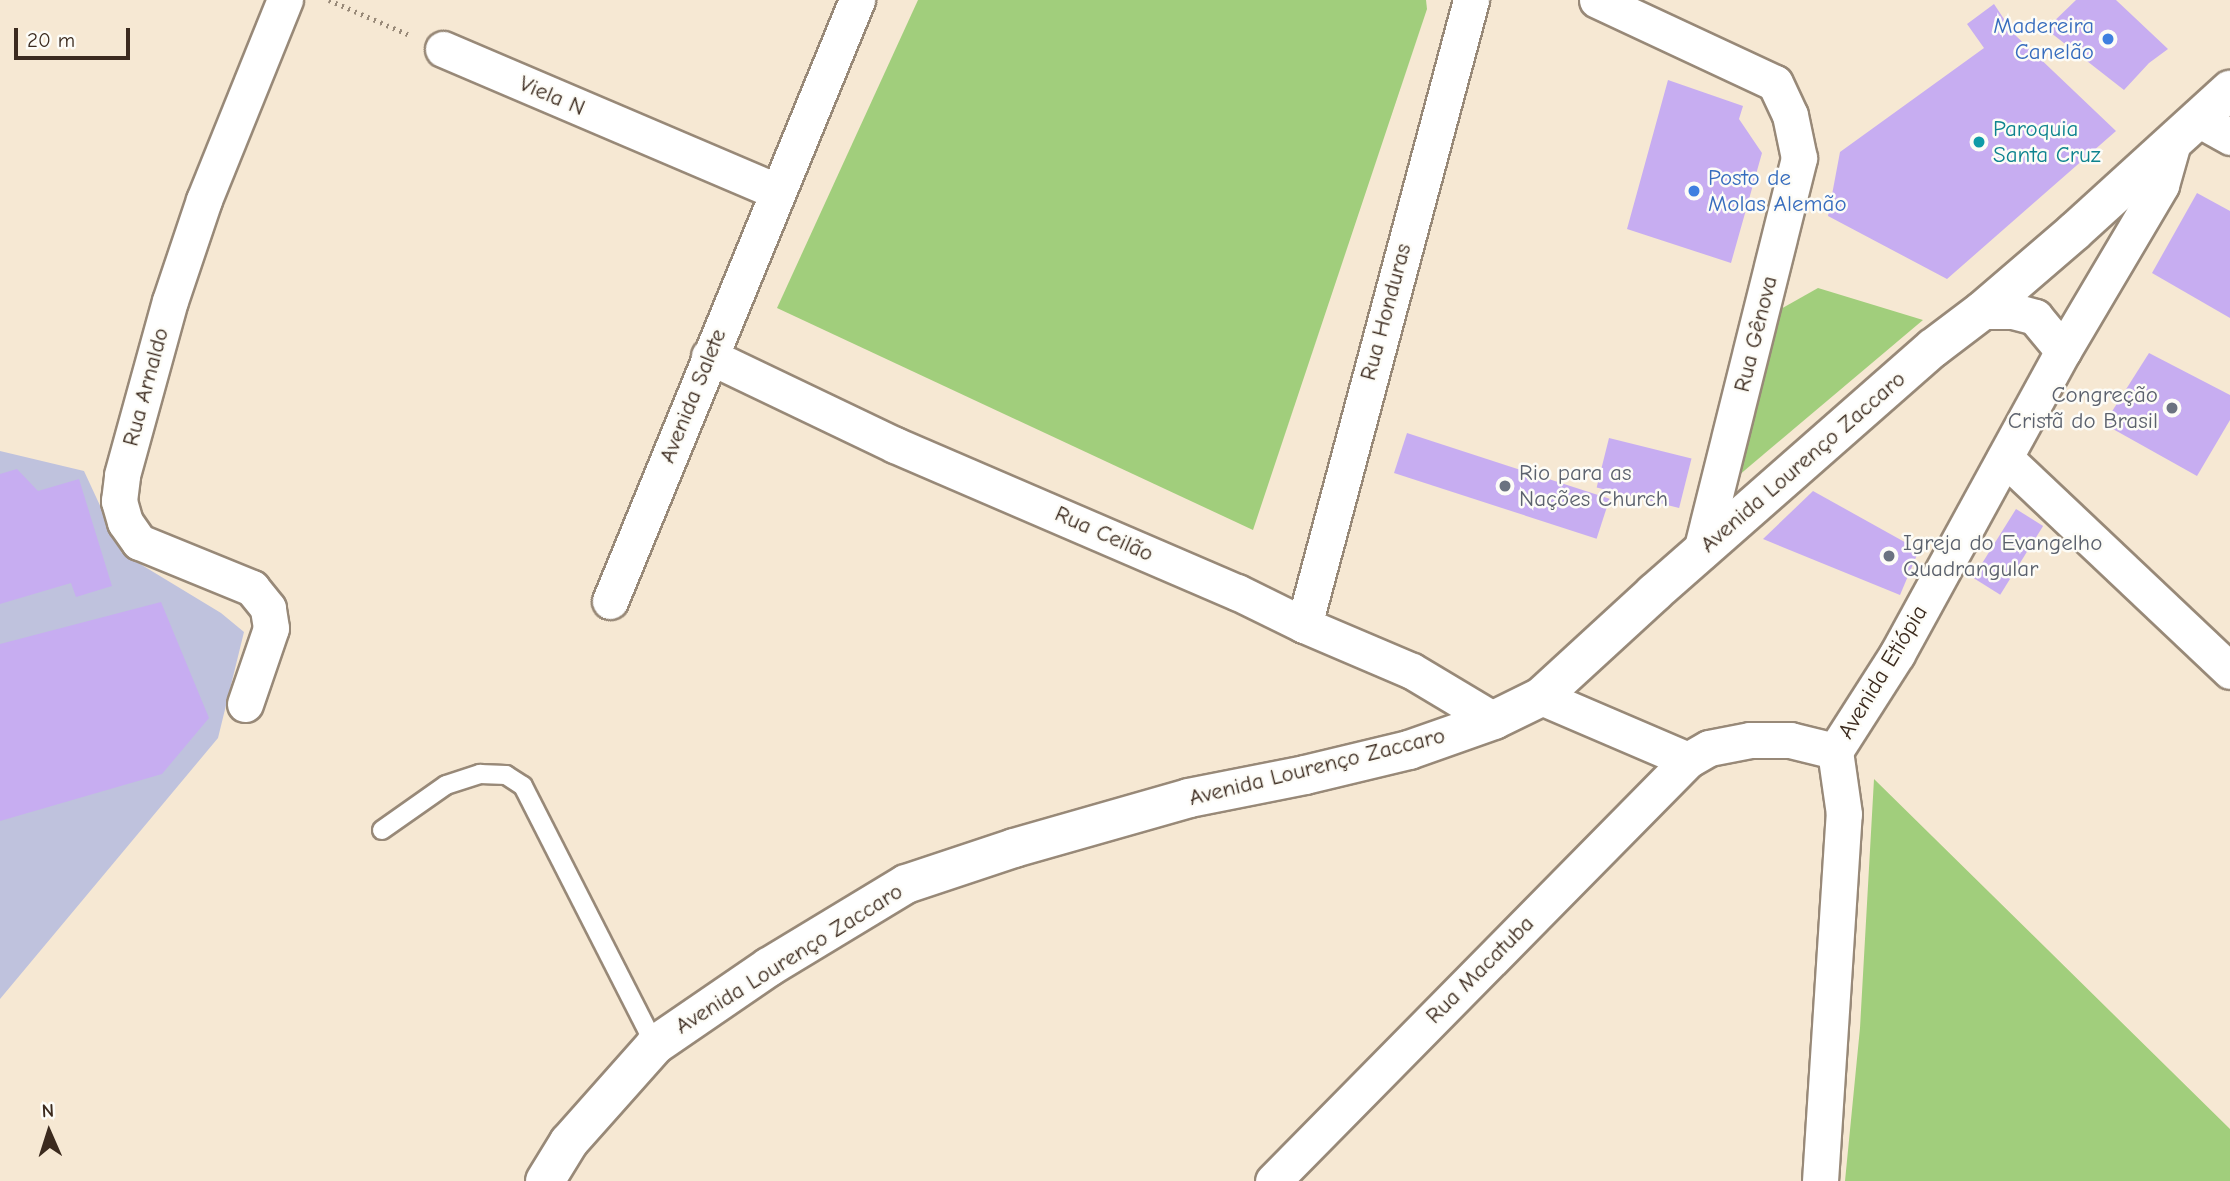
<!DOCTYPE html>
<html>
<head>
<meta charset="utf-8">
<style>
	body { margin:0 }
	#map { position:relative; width:2230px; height:1181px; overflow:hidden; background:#f6e8d3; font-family:"Comic Neue",sans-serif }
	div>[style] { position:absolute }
	.industrial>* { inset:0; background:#bfc2dd }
	.green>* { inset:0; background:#a1ce7c }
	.building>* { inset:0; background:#c7adf1; transform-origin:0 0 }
	.path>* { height:4.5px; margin-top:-2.25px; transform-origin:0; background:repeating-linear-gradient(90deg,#988978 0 2px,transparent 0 7px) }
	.roads { filter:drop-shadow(2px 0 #988978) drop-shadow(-2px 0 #988978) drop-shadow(0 2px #988978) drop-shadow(0 -2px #988978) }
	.service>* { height:18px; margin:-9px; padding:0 9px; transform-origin:9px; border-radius:9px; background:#fff }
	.minor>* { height:35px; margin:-17.5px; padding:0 17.5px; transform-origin:17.5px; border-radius:17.5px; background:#fff }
	.tertiary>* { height:38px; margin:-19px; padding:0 19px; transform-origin:19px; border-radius:19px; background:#fff }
	.dots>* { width:19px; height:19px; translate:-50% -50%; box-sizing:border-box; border:4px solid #fdfcf7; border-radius:50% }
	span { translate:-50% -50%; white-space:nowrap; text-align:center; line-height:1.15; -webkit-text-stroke:5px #fdfcf7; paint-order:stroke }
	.shop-label { font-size:23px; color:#366cbe }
	.right { translate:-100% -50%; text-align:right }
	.left { translate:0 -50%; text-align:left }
	.street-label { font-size:23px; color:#3b2a1e }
	.culture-label { font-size:23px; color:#0d838f }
	.worship-label { font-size:23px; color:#5b616d }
	.north { position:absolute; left:14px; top:1097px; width:70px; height:70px; -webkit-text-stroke:5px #fdfcf7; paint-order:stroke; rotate:357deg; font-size:19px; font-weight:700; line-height:28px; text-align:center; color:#3b2a1e }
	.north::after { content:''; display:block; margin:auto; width:24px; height:32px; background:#3b2a1e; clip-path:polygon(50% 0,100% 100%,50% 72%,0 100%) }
	.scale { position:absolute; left:14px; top:28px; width:116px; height:32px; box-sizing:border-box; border:4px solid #3b2a1e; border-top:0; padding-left:9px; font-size:21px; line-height:24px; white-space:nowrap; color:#3b2a1e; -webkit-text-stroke:5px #fdfcf7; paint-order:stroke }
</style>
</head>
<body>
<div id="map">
	<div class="industrial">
		<i style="clip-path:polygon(0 451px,84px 471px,122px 553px,221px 613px,244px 632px,218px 738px,0 999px)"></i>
	</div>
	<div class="green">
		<i style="clip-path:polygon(918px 0,1426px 0,1427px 9px,1253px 530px,777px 308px)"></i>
		<i style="clip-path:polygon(1818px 288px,1923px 320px,1738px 476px,1779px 310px)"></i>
		<i style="clip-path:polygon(1874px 779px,2230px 1129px,2230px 1181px,1845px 1181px,1860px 1028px)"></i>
	</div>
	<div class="building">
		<i style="clip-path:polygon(2076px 0,2116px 0,2168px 49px,2149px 63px,2124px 90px,2046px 29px)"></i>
		<i style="clip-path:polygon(1994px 4px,2014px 34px,2116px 131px,1947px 279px,1828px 216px,1840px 152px,1984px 48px,1967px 24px)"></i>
		<i style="clip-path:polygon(1668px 80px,1743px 106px,1739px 119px,1762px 153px,1731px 263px,1627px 229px)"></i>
		<i style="clip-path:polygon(2197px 193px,2230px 211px,2230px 318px,2152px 273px)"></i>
		<i style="clip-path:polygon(2149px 353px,2230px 395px,2230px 420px,2197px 476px,2104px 424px)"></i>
		<i style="left:1407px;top:433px;width:213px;height:42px;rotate:18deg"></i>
		<i style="left:1609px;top:438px;width:85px;height:51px;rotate:14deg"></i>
		<i style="clip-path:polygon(17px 469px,38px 491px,79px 479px,112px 586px,76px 597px,71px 583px,0 604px,0 474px)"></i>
		<i style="clip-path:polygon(1813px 491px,1919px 550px,1900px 595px,1763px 539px)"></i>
		<i style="left:2016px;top:509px;width:32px;height:81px;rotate:32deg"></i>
		<i style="clip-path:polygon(161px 602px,209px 718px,162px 774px,0 821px,0 644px)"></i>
	</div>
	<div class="path">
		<i style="left:329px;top:0;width:88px;rotate:23.4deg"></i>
	</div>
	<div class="roads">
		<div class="service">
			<i style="left:382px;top:830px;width:78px;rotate:-35.1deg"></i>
			<i style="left:446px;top:785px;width:36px;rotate:-18deg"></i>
			<i style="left:480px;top:774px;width:26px;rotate:2deg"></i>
			<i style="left:506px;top:775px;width:20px;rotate:33deg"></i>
			<i style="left:523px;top:786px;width:291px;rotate:63deg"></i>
		</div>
		<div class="minor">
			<i style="left:1597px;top:0;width:196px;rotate:25deg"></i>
			<i style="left:1775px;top:83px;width:35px;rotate:65deg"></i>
			<i style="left:1790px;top:115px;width:44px;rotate:78.2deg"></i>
			<i style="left:1799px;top:158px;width:406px;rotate:104deg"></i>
			<i style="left:443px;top:49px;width:362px;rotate:23.1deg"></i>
			<i style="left:2198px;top:119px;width:37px;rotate:29deg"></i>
			<i style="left:1982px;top:311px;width:31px"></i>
			<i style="left:2013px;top:311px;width:23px;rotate:15deg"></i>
			<i style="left:2035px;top:317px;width:44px;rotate:50.5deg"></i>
			<i style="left:709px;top:356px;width:206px;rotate:25.6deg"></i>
			<i style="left:895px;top:445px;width:372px;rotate:23.3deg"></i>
			<i style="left:1237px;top:592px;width:75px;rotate:26.2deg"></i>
			<i style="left:1304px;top:625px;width:117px;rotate:23.1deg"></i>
			<i style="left:1412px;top:671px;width:96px;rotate:30.9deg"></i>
			<i style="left:2005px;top:458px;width:310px;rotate:43.4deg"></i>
			<i style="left:610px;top:601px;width:650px;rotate:-67.66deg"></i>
			<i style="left:1304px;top:625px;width:647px;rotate:-75.04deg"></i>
			<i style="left:1541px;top:697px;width:160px;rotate:23.2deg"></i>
			<i style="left:245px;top:704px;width:80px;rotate:-71.1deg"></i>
			<i style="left:271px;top:628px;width:20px;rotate:-99deg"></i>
			<i style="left:268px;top:608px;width:26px;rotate:-129deg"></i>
			<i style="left:252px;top:588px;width:122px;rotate:-157.8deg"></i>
			<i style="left:139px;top:542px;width:24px;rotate:-125deg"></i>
			<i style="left:125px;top:522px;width:22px;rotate:-106deg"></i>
			<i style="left:119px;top:501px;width:26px;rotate:-83deg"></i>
			<i style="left:122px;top:475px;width:180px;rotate:-74.6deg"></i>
			<i style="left:170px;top:301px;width:107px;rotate:-71.4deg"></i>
			<i style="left:204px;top:200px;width:216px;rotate:-68deg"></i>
			<i style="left:1273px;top:1181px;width:591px;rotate:-45.41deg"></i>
			<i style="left:1688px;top:760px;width:24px;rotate:-30deg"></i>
			<i style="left:1709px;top:748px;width:42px;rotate:-11deg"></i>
			<i style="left:1750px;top:740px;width:40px"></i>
			<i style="left:1790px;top:740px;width:46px;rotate:13.7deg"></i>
			<i style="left:1820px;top:1181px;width:368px;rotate:-86.3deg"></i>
			<i style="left:1844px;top:814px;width:64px;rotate:-98.1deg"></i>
			<i style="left:1835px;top:751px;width:115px;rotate:-57.4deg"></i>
			<i style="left:1897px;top:654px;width:345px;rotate:-61.3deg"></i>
			<i style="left:2063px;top:351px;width:193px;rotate:-59.4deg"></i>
			<i style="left:2161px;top:185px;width:48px;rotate:-74.2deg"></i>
		</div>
		<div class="tertiary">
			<i style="left:545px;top:1181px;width:46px;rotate:-58.4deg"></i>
			<i style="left:569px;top:1142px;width:130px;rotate:-48.4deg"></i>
			<i style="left:655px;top:1045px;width:138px;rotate:-34.4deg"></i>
			<i style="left:769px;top:967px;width:160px;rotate:-31.2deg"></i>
			<i style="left:906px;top:884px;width:114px;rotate:-18.4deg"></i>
			<i style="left:1014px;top:848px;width:182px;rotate:-15.9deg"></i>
			<i style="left:1189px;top:798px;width:118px;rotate:-11.2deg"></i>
			<i style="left:1305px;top:775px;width:107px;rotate:-13.5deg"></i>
			<i style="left:1409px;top:750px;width:90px;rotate:-19.4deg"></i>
			<i style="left:1494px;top:720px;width:52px;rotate:-26.1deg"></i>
			<i style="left:1541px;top:697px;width:154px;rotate:-42.6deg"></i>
			<i style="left:1654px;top:593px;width:371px;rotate:-41.3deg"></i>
			<i style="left:1933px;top:348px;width:61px;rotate:-37.1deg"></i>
			<i style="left:1982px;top:311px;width:123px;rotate:-40.7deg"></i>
			<i style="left:2075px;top:231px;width:210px;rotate:-42.3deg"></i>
		</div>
	</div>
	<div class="dots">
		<i style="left:2108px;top:39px;background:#3f7fe0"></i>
		<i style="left:1979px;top:142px;background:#0f9aa8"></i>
		<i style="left:1694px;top:191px;background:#3f7fe0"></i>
		<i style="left:2172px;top:408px;background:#6b7280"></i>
		<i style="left:1505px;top:486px;background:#6b7280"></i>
		<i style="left:1889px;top:556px;background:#6b7280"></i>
	</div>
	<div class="shop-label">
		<span class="right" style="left:2094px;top:39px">Madereira<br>Canelão</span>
		<span class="left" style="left:1708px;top:191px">Posto de<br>Molas Alemão</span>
	</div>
	<div class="street-label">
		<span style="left:552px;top:96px;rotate:23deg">Viela N</span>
		<span style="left:1386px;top:312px;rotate:-75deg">Rua Honduras</span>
		<span style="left:1756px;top:334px;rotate:-76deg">Rua Gênova</span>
		<span style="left:146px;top:387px;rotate:-75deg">Rua Arnaldo</span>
		<span style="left:693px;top:396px;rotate:-68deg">Avenida Salete</span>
		<span style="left:1803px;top:462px;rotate:-41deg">Avenida Lourenço Zaccaro</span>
		<span style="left:1104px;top:534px;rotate:24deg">Rua Ceilão</span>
		<span style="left:1883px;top:672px;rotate:-59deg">Avenida Etiópia</span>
		<span style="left:1317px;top:767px;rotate:-14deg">Avenida Lourenço Zaccaro</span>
		<span style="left:789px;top:959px;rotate:-32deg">Avenida Lourenço Zaccaro</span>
		<span style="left:1480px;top:970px;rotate:-45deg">Rua Macatuba</span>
	</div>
	<div class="culture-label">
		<span class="left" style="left:1993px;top:142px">Paroquia<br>Santa Cruz</span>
	</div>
	<div class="worship-label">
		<span class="right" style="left:2158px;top:408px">Congreção<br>Cristã do Brasil</span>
		<span class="left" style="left:1519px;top:486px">Rio para as<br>Nações Church</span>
		<span class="left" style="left:1903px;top:556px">Igreja do Evangelho<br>Quadrangular</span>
	</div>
	<div class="north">N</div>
	<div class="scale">20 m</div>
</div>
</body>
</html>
